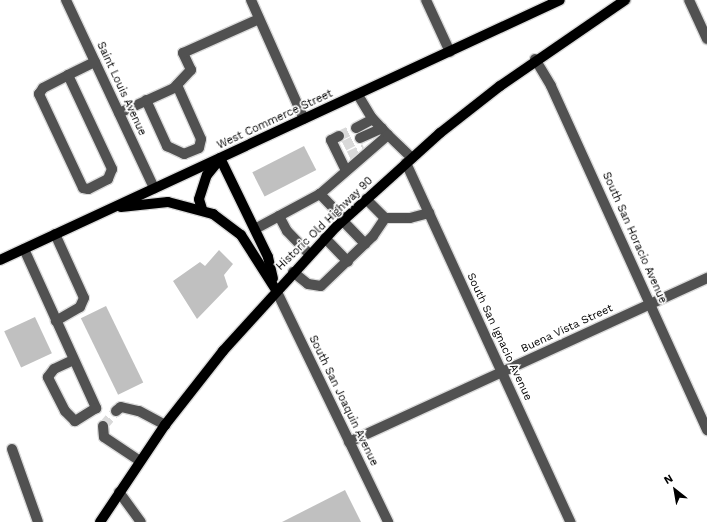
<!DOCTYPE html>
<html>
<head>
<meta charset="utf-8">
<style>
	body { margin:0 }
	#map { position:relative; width:707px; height:522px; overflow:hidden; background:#fff; font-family:"Work Sans",sans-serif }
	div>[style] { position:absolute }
	.building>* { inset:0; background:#c0c0c0; transform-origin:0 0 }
	.minor-tunnel>* { height:10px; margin-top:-5px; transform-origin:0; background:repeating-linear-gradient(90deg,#d9d9d9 0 10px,transparent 0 15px) }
	.roads { filter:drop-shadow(1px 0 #dbdbdb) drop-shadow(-1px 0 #dbdbdb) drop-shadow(0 1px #dbdbdb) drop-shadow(0 -1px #dbdbdb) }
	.minor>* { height:10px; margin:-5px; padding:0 5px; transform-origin:5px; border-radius:5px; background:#515151 }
	.major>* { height:10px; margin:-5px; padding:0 5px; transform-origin:5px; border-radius:5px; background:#000 }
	span { translate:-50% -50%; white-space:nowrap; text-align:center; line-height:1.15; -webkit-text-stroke:3.5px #fff; paint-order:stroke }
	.street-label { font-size:11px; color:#000 }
	.north { position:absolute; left:655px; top:470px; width:40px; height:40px; -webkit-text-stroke:3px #fff; paint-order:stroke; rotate:329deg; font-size:11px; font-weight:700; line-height:16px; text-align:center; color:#000 }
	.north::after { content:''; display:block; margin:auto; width:14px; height:18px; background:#000; clip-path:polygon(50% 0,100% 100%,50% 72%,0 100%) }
</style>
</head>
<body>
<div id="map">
	<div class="building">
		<i style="left:304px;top:146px;width:27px;height:58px;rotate:63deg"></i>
		<i style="clip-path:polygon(219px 250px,233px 264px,224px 275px,228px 287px,197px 319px,173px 281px,200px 262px,205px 266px)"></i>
		<i style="left:106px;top:306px;width:85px;height:28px;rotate:64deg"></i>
		<i style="left:35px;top:317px;width:40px;height:34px;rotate:65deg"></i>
		<i style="clip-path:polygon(345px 490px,361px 522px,282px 522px)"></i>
	</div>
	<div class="minor-tunnel">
		<i style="left:339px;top:136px;width:19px;rotate:-25deg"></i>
		<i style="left:344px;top:146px;width:18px;rotate:-27deg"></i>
		<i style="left:349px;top:156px;width:17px;rotate:-25deg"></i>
		<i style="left:103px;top:426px;width:20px;rotate:-49deg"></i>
	</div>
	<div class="roads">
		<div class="minor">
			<i style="left:66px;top:0;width:208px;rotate:64.9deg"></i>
			<i style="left:251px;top:0;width:130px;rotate:66deg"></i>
			<i style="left:426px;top:0;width:57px;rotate:65.2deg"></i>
			<i style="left:689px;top:0;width:43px;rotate:65.2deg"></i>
			<i style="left:535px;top:59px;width:31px;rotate:59deg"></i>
			<i style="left:551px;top:86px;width:378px;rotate:65.6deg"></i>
			<i style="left:68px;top:75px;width:104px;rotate:64.9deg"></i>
			<i style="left:112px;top:169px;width:11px;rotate:112deg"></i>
			<i style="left:108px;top:179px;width:22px;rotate:153deg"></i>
			<i style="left:88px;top:189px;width:5px;rotate:-169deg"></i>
			<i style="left:83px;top:188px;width:104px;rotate:-115.1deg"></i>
			<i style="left:39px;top:94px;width:7px;rotate:-56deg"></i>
			<i style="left:43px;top:88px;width:28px;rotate:-27deg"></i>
			<i style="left:68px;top:75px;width:30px;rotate:-26deg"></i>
			<i style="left:358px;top:95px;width:26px;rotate:59deg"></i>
			<i style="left:371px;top:117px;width:25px;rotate:47deg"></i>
			<i style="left:146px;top:100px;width:51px;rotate:65.5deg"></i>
			<i style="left:167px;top:146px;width:19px;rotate:25deg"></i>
			<i style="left:184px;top:154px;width:16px;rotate:-22deg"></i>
			<i style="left:199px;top:148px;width:9px;rotate:-77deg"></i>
			<i style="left:201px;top:139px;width:59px;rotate:-114deg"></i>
			<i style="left:119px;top:113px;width:60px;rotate:-24.4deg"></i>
			<i style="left:174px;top:88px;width:25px;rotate:-47deg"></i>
			<i style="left:191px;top:70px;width:19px;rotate:-115deg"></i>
			<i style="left:183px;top:53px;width:83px;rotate:-24.1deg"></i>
			<i style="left:356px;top:128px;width:19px;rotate:-28deg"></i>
			<i style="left:339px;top:136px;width:9px;rotate:153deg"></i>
			<i style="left:331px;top:140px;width:34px;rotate:64deg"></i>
			<i style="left:360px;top:138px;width:24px;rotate:-24deg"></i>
			<i style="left:406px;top:163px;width:395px;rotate:65.4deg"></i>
			<i style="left:366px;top:199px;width:27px;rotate:45deg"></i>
			<i style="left:385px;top:218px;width:25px"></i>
			<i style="left:410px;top:218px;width:20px;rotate:-15deg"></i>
			<i style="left:279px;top:216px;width:17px;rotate:62deg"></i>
			<i style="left:287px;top:231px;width:32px;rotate:46deg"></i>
			<i style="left:344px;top:219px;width:35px;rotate:-134deg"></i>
			<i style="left:320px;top:194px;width:90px;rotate:-40.9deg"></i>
			<i style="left:388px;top:135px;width:33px;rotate:44deg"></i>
			<i style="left:343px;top:221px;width:32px;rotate:46deg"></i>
			<i style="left:255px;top:229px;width:74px;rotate:-28.3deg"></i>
			<i style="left:55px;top:234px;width:70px;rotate:65.6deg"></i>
			<i style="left:84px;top:298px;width:10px;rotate:114deg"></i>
			<i style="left:80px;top:307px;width:28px;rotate:150deg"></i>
			<i style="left:325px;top:238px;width:33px;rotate:46deg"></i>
			<i style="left:24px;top:249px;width:175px;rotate:65.6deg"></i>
			<i style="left:96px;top:408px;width:25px;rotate:148deg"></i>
			<i style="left:75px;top:421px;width:14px;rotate:-135deg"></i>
			<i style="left:65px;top:411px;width:38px;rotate:-117deg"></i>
			<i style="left:48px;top:377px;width:10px;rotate:-53deg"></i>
			<i style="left:54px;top:369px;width:21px;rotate:-25deg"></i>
			<i style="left:293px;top:272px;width:19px;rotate:39deg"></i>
			<i style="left:308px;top:284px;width:13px;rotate:9deg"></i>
			<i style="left:321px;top:286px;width:72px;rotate:-43.9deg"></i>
			<i style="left:373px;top:236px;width:22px;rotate:-56deg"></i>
			<i style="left:276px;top:290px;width:258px;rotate:64.2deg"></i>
			<i style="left:116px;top:411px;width:6px;rotate:-39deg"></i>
			<i style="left:121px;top:407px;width:18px;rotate:13deg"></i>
			<i style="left:139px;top:411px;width:30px;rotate:28deg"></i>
			<i style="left:103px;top:426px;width:11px;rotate:85deg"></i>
			<i style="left:104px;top:437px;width:43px;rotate:33.7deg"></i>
			<i style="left:349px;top:442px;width:394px;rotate:-24.6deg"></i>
			<i style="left:12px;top:449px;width:77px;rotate:70.4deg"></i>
			<i style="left:119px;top:492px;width:37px;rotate:54deg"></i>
		</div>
		<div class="major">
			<i style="left:220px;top:158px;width:110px;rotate:64.1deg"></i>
			<i style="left:268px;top:257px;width:22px;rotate:77deg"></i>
			<i style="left:121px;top:207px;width:47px;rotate:-6.1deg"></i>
			<i style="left:168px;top:202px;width:47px;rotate:14.9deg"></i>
			<i style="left:213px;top:214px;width:35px;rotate:37deg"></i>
			<i style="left:241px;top:235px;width:65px;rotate:57.5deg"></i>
			<i style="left:202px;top:209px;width:10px;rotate:-107deg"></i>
			<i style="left:199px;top:199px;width:25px;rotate:-72deg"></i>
			<i style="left:207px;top:175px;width:19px;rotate:-51deg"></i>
			<i style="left:0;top:260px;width:617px;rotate:-24.9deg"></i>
			<i style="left:100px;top:522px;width:117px;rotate:-56.2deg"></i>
			<i style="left:165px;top:425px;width:94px;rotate:-51.9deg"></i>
			<i style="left:223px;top:351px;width:168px;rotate:-47.7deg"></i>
			<i style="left:336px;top:227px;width:140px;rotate:-42.1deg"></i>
			<i style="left:440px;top:133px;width:76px;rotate:-38.1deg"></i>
			<i style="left:500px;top:86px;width:152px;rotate:-34.5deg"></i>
		</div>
	</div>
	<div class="street-label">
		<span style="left:121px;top:89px;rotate:65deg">Saint Louis Avenue</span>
		<span style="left:275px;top:120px;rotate:-25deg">West Commerce Street</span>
		<span style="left:325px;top:224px;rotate:-44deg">Historic Old Highway 90</span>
		<span style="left:634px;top:238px;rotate:66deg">South San Horacio Avenue</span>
		<span style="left:567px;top:329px;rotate:-25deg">Buena Vista Street</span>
		<span style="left:499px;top:337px;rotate:65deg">South San Ignacio Avenue</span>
		<span style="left:343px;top:401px;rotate:64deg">South San Joaquin Avenue</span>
	</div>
	<div class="north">N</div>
</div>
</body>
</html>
